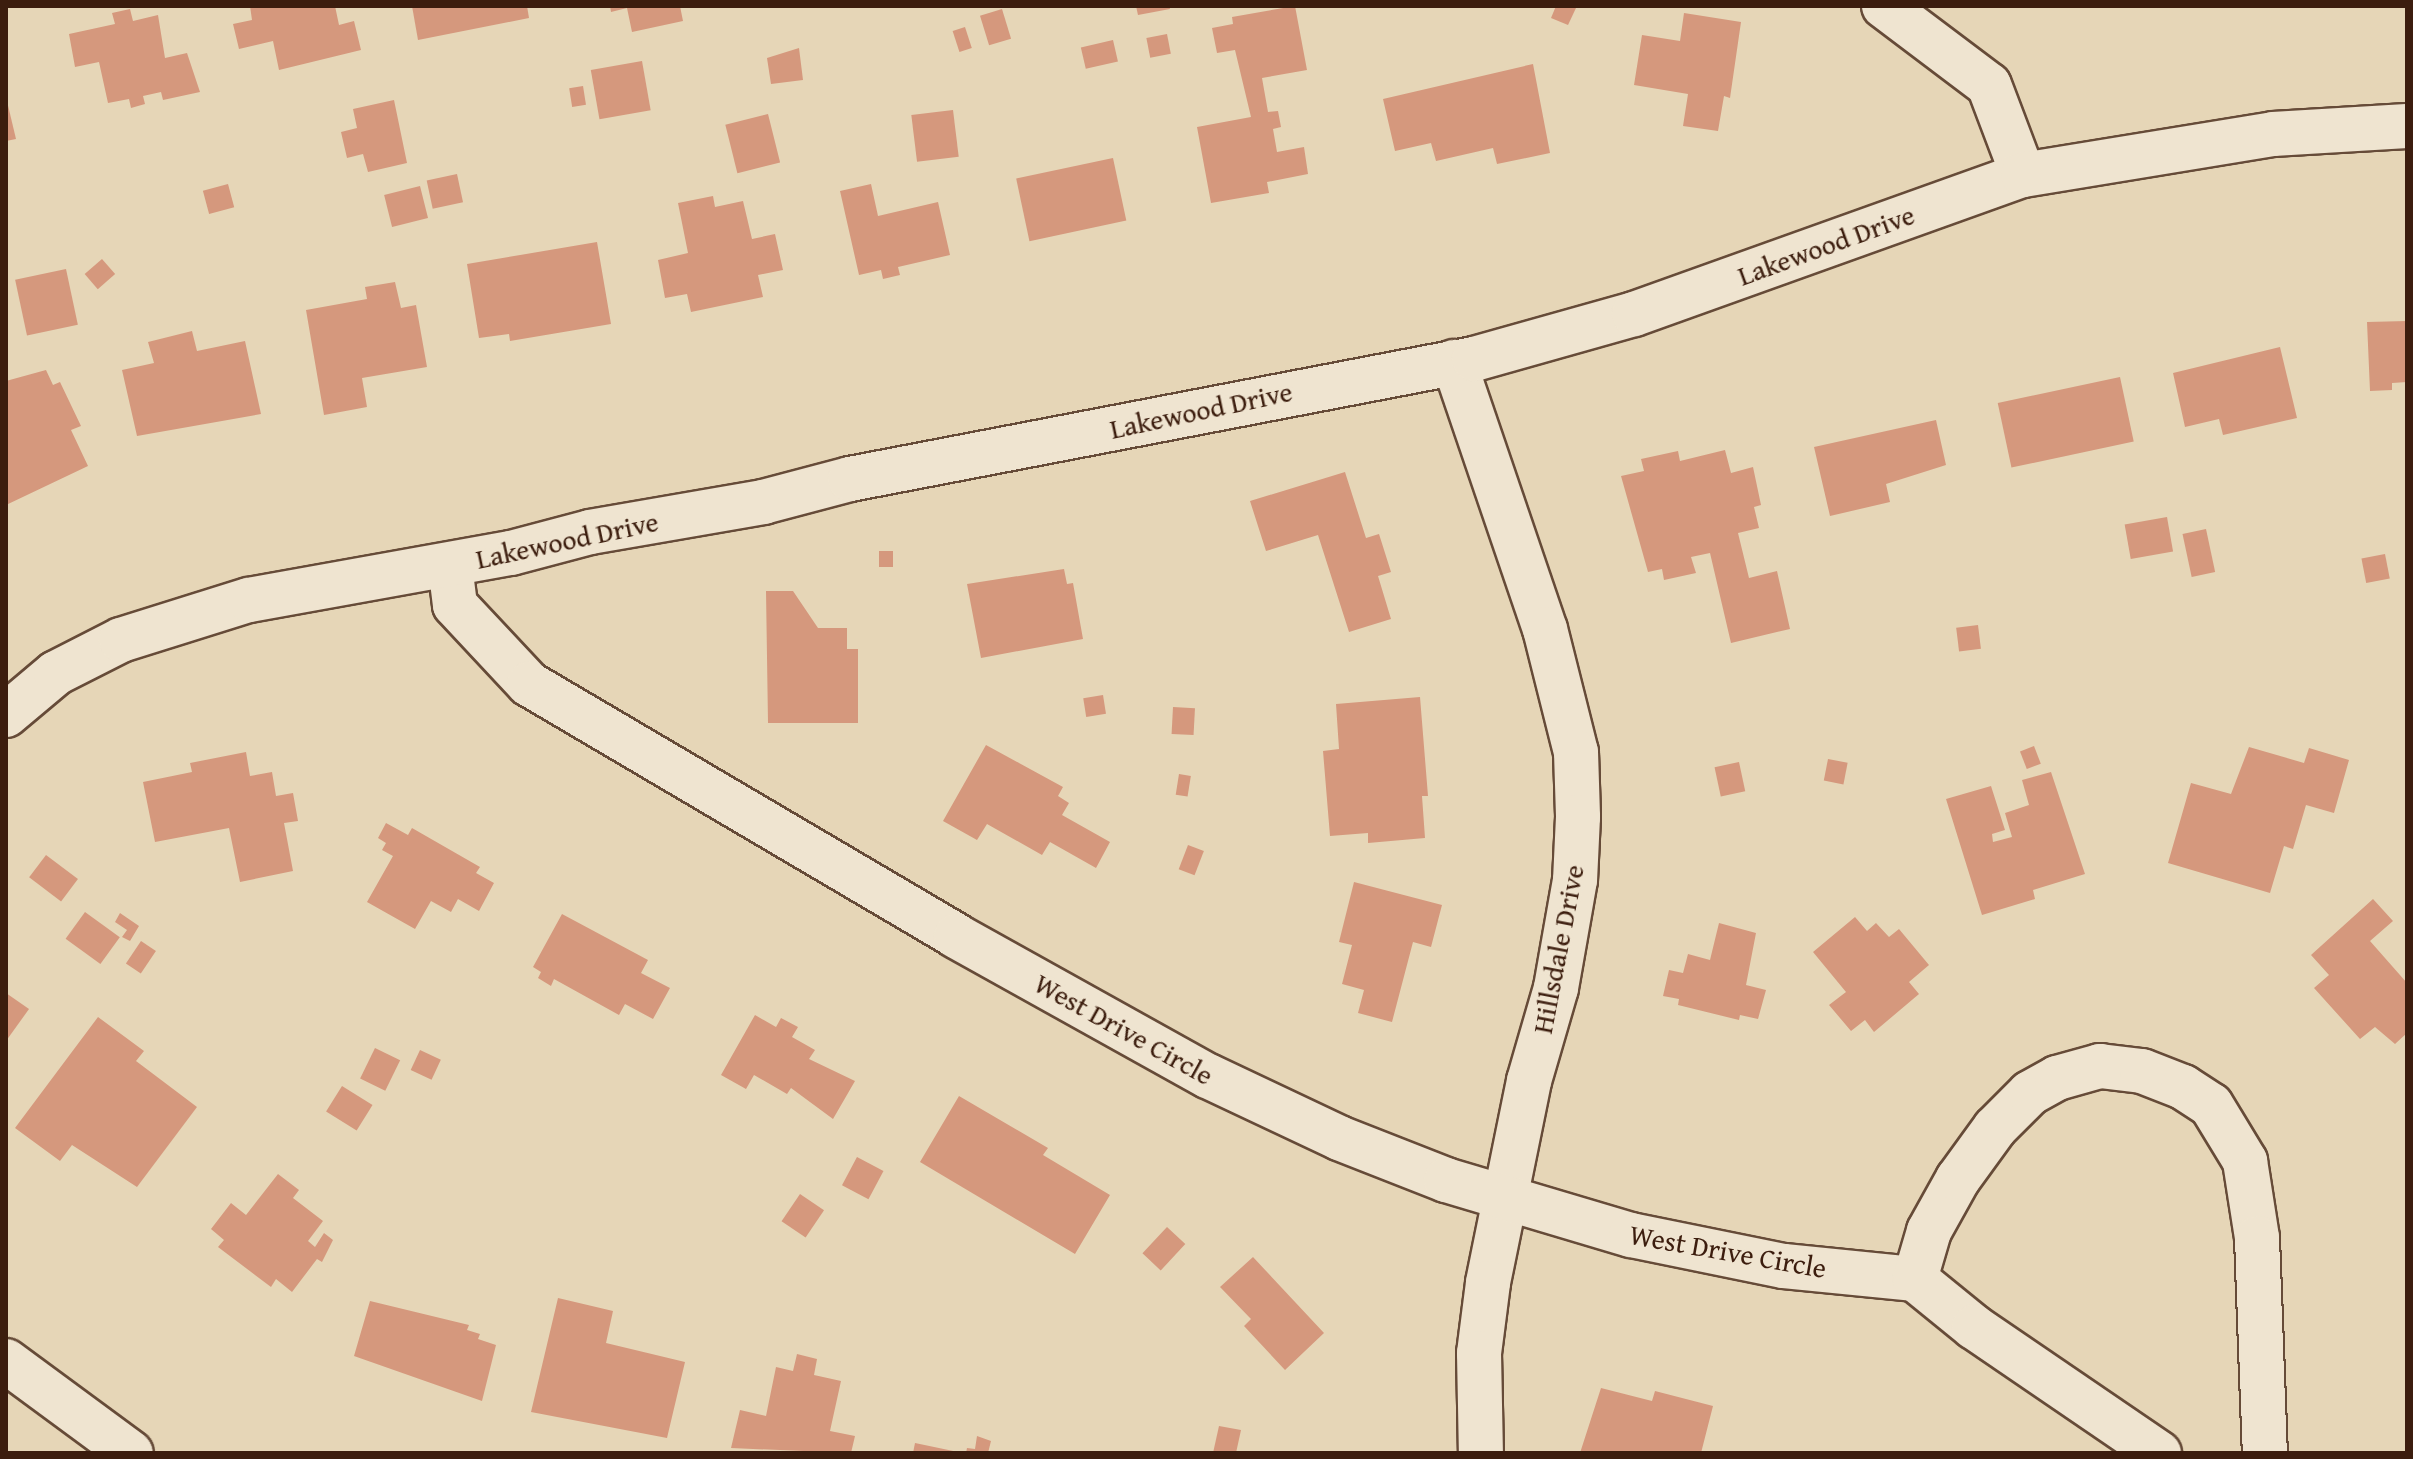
<!DOCTYPE html>
<html>
<head>
<meta charset="utf-8">
<style>
	body { margin:0 }
	#map { position:relative; width:2413px; height:1459px; overflow:hidden; background:#e6d6b7; font-family:"Gentium Book Plus",serif }
	div>[style] { position:absolute }
	.building>* { inset:0; background:#d5987d; transform-origin:0 0 }
	.roads { filter:drop-shadow(2px 0 #664b38) drop-shadow(-2px 0 #664b38) drop-shadow(0 2px #664b38) drop-shadow(0 -2px #664b38) }
	.minor>* { height:44px; margin:-22px; padding:0 22px; transform-origin:22px; border-radius:22px; background:#efe4d0 }
	span { translate:-50% -50%; white-space:nowrap; text-align:center; line-height:1.15; -webkit-text-stroke:6px #efe4d0; paint-order:stroke }
	.street-label { font-size:28px; color:#3c1d0e }
	.frame { position:absolute; inset:0; border:8px solid #3c1d0e; pointer-events:none }
</style>
</head>
<body>
<div id="map">
	<div class="building">
		<i style="clip-path:polygon(250px 6px,335px 6px,339px 25px,354px 21px,361px 50px,279px 70px,273px 41px,239px 49px,233px 24px,252px 20px)"></i>
		<i style="clip-path:polygon(412px 6px,527px 6px,529px 18px,418px 40px)"></i>
		<i style="clip-path:polygon(610px 6px,680px 6px,683px 21px,632px 32px,627px 8px,611px 12px)"></i>
		<i style="clip-path:polygon(1136px 6px,1169px 6px,1170px 9px,1138px 15px)"></i>
		<i style="clip-path:polygon(1295px 6px,1307px 70px,1262px 78px,1268px 112px,1278px 111px,1281px 127px,1273px 129px,1277px 152px,1304px 147px,1308px 174px,1267px 182px,1269px 193px,1211px 203px,1197px 127px,1251px 117px,1235px 50px,1217px 53px,1212px 28px,1233px 24px,1232px 17px)"></i>
		<i style="clip-path:polygon(1556px 6px,1576px 8px,1568px 25px,1551px 18px)"></i>
		<i style="clip-path:polygon(130px 9px,133px 21px,158px 15px,165px 58px,187px 53px,200px 92px,163px 100px,161px 92px,143px 96px,145px 104px,131px 108px,129px 99px,108px 103px,99px 62px,75px 67px,69px 34px,115px 24px,112px 13px)"></i>
		<i style="left:1002px;top:9px;width:31px;height:23px;rotate:73deg"></i>
		<i style="clip-path:polygon(1684px 13px,1741px 22px,1730px 98px,1724px 96px,1718px 131px,1683px 126px,1688px 94px,1634px 85px,1642px 35px,1680px 41px)"></i>
		<i style="left:965px;top:27px;width:22px;height:13px;rotate:72deg"></i>
		<i style="left:1167px;top:34px;width:20px;height:21px;rotate:79deg"></i>
		<i style="left:1113px;top:40px;width:22px;height:33px;rotate:77deg"></i>
		<i style="clip-path:polygon(799px 48px,803px 80px,771px 84px,767px 58px)"></i>
		<i style="left:642px;top:61px;width:50px;height:52px;rotate:80deg"></i>
		<i style="clip-path:polygon(1533px 64px,1550px 153px,1497px 164px,1493px 148px,1436px 161px,1431px 143px,1395px 151px,1383px 99px)"></i>
		<i style="left:583px;top:86px;width:19px;height:14px;rotate:81deg"></i>
		<i style="clip-path:polygon(6px 97px,16px 139px,6px 141px)"></i>
		<i style="clip-path:polygon(394px 100px,407px 163px,368px 172px,363px 154px,347px 158px,341px 132px,357px 128px,353px 109px)"></i>
		<i style="left:953px;top:110px;width:47px;height:42px;rotate:83deg"></i>
		<i style="left:768px;top:114px;width:50px;height:44px;rotate:76deg"></i>
		<i style="left:1113px;top:158px;width:64px;height:99px;rotate:78deg"></i>
		<i style="left:457px;top:174px;width:29px;height:31px;rotate:78deg"></i>
		<i style="left:228px;top:184px;width:24px;height:26px;rotate:75deg"></i>
		<i style="clip-path:polygon(871px 184px,878px 216px,938px 202px,950px 255px,898px 267px,900px 275px,883px 279px,881px 270px,859px 275px,840px 191px)"></i>
		<i style="left:420px;top:186px;width:33px;height:37px;rotate:76deg"></i>
		<i style="clip-path:polygon(713px 196px,715px 207px,743px 201px,752px 239px,775px 234px,783px 270px,758px 275px,763px 297px,691px 312px,687px 294px,665px 298px,658px 260px,688px 253px,678px 203px)"></i>
		<i style="clip-path:polygon(597px 242px,611px 324px,510px 341px,509px 334px,479px 338px,467px 264px)"></i>
		<i style="left:102px;top:259px;width:20px;height:23px;rotate:49deg"></i>
		<i style="left:66px;top:269px;width:57px;height:52px;rotate:78deg"></i>
		<i style="clip-path:polygon(395px 282px,401px 308px,416px 305px,427px 367px,362px 378px,367px 407px,324px 415px,306px 310px,367px 299px,365px 287px)"></i>
		<i style="clip-path:polygon(2407px 321px,2407px 382px,2392px 383px,2392px 390px,2370px 391px,2367px 322px)"></i>
		<i style="clip-path:polygon(192px 331px,197px 351px,245px 341px,261px 414px,137px 436px,122px 370px,154px 363px,148px 342px)"></i>
		<i style="clip-path:polygon(2280px 347px,2297px 418px,2223px 435px,2219px 419px,2185px 427px,2173px 373px)"></i>
		<i style="clip-path:polygon(46px 370px,53px 385px,60px 382px,81px 426px,71px 430px,88px 466px,6px 505px,6px 381px)"></i>
		<i style="left:2120px;top:377px;width:66px;height:125px;rotate:78deg"></i>
		<i style="clip-path:polygon(1936px 420px,1946px 465px,1886px 484px,1890px 502px,1830px 516px,1814px 447px)"></i>
		<i style="clip-path:polygon(1725px 450px,1731px 473px,1753px 467px,1761px 505px,1754px 507px,1759px 528px,1738px 533px,1749px 578px,1777px 571px,1790px 629px,1731px 643px,1710px 553px,1691px 557px,1696px 573px,1664px 580px,1662px 569px,1648px 572px,1621px 476px,1644px 471px,1641px 459px,1678px 451px,1680px 461px)"></i>
		<i style="clip-path:polygon(1345px 472px,1366px 538px,1379px 534px,1391px 572px,1378px 576px,1391px 619px,1349px 632px,1318px 535px,1266px 551px,1250px 501px)"></i>
		<i style="left:2167px;top:517px;width:35px;height:43px;rotate:80deg"></i>
		<i style="left:2206px;top:529px;width:44px;height:24px;rotate:78deg"></i>
		<i style="left:879px;top:551px;width:14px;height:16px"></i>
		<i style="left:2385px;top:554px;width:25px;height:24px;rotate:79deg"></i>
		<i style="clip-path:polygon(1064px 569px,1067px 584px,1073px 583px,1083px 639px,981px 658px,967px 584px)"></i>
		<i style="clip-path:polygon(766px 591px,793px 591px,818px 628px,847px 628px,847px 649px,858px 649px,858px 723px,768px 723px)"></i>
		<i style="left:1978px;top:625px;width:24px;height:22px;rotate:83deg"></i>
		<i style="left:1103px;top:695px;width:19px;height:20px;rotate:81deg"></i>
		<i style="clip-path:polygon(1420px 697px,1428px 796px,1422px 796px,1425px 838px,1368px 843px,1368px 833px,1330px 836px,1323px 751px,1339px 749px,1336px 704px)"></i>
		<i style="left:1173px;top:707px;width:22px;height:27px;rotate:3deg"></i>
		<i style="clip-path:polygon(986px 745px,1063px 787px,1058px 796px,1069px 803px,1062px 815px,1110px 842px,1096px 868px,1050px 842px,1042px 855px,987px 824px,977px 840px,943px 821px)"></i>
		<i style="left:2034px;top:746px;width:19px;height:15px;rotate:69deg"></i>
		<i style="clip-path:polygon(2249px 747px,2304px 763px,2309px 748px,2349px 760px,2334px 813px,2306px 805px,2293px 849px,2284px 846px,2270px 893px,2168px 863px,2191px 783px,2231px 794px)"></i>
		<i style="clip-path:polygon(246px 752px,250px 776px,272px 772px,276px 796px,293px 793px,298px 821px,284px 823px,293px 871px,240px 882px,229px 828px,155px 842px,143px 782px,192px 772px,190px 763px)"></i>
		<i style="left:1828px;top:759px;width:20px;height:22px;rotate:11deg"></i>
		<i style="left:1739px;top:762px;width:30px;height:25px;rotate:78deg"></i>
		<i style="clip-path:polygon(2051px 772px,2085px 874px,2033px 890px,2035px 899px,1982px 915px,1946px 799px,1991px 786px,2005px 830px,1992px 834px,1993px 842px,2012px 837px,2005px 813px,2029px 805px,2022px 780px)"></i>
		<i style="left:1179px;top:774px;width:12px;height:21px;rotate:9deg"></i>
		<i style="clip-path:polygon(386px 823px,408px 835px,412px 828px,480px 867px,476px 873px,494px 883px,479px 911px,458px 899px,451px 912px,431px 901px,415px 929px,367px 902px,393px 856px,382px 850px,386px 843px,378px 838px)"></i>
		<i style="left:1188px;top:845px;width:17px;height:26px;rotate:21deg"></i>
		<i style="left:46px;top:855px;width:40px;height:28px;rotate:37deg"></i>
		<i style="clip-path:polygon(1354px 882px,1442px 905px,1431px 947px,1413px 942px,1392px 1022px,1358px 1013px,1364px 990px,1342px 984px,1352px 945px,1339px 942px)"></i>
		<i style="clip-path:polygon(2373px 899px,2393px 921px,2370px 941px,2407px 983px,2407px 1033px,2395px 1044px,2375px 1027px,2360px 1039px,2314px 988px,2329px 975px,2311px 955px)"></i>
		<i style="left:85px;top:912px;width:43px;height:33px;rotate:36deg"></i>
		<i style="clip-path:polygon(120px 913px,139px 926px,130px 941px,122px 937px,127px 930px,115px 922px)"></i>
		<i style="clip-path:polygon(562px 914px,648px 960px,641px 973px,670px 988px,653px 1019px,625px 1004px,619px 1015px,554px 979px,551px 986px,538px 978px,541px 972px,533px 967px)"></i>
		<i style="clip-path:polygon(1855px 917px,1867px 931px,1876px 923px,1889px 937px,1899px 929px,1929px 965px,1909px 982px,1919px 994px,1874px 1032px,1865px 1020px,1851px 1031px,1829px 1005px,1846px 992px,1813px 952px)"></i>
		<i style="clip-path:polygon(1719px 923px,1756px 933px,1746px 985px,1766px 990px,1758px 1019px,1740px 1015px,1739px 1020px,1678px 1005px,1679px 999px,1663px 996px,1669px 970px,1683px 973px,1688px 954px,1710px 960px)"></i>
		<i style="left:141px;top:941px;width:18px;height:27px;rotate:34deg"></i>
		<i style="clip-path:polygon(6px 993px,29px 1009px,6px 1041px)"></i>
		<i style="clip-path:polygon(755px 1015px,776px 1027px,781px 1018px,798px 1027px,792px 1037px,815px 1050px,809px 1059px,855px 1081px,833px 1119px,791px 1088px,787px 1094px,754px 1075px,746px 1089px,721px 1075px)"></i>
		<i style="clip-path:polygon(98px 1017px,144px 1051px,136px 1061px,197px 1107px,137px 1187px,72px 1145px,60px 1161px,15px 1128px)"></i>
		<i style="left:375px;top:1048px;width:28px;height:34px;rotate:26deg"></i>
		<i style="left:420px;top:1050px;width:23px;height:22px;rotate:25deg"></i>
		<i style="left:342px;top:1086px;width:36px;height:30px;rotate:32deg"></i>
		<i style="clip-path:polygon(959px 1096px,1048px 1148px,1043px 1155px,1110px 1195px,1075px 1254px,920px 1162px)"></i>
		<i style="left:857px;top:1157px;width:30px;height:32px;rotate:28deg"></i>
		<i style="clip-path:polygon(278px 1174px,299px 1190px,293px 1198px,323px 1221px,308px 1241px,315px 1247px,324px 1233px,333px 1240px,322px 1262px,317px 1259px,292px 1292px,276px 1279px,271px 1287px,218px 1247px,224px 1240px,211px 1229px,231px 1203px,246px 1215px)"></i>
		<i style="left:800px;top:1194px;width:29px;height:33px;rotate:34deg"></i>
		<i style="left:1167px;top:1227px;width:25px;height:36px;rotate:43deg"></i>
		<i style="clip-path:polygon(1253px 1257px,1324px 1333px,1285px 1370px,1244px 1326px,1251px 1319px,1220px 1287px)"></i>
		<i style="clip-path:polygon(558px 1298px,613px 1311px,606px 1343px,685px 1362px,667px 1438px,531px 1412px)"></i>
		<i style="clip-path:polygon(370px 1301px,469px 1325px,467px 1330px,480px 1334px,478px 1339px,496px 1345px,482px 1401px,354px 1356px)"></i>
		<i style="clip-path:polygon(797px 1354px,817px 1359px,814px 1375px,841px 1381px,830px 1431px,855px 1436px,851px 1453px,731px 1448px,740px 1410px,766px 1416px,776px 1367px,793px 1371px)"></i>
		<i style="clip-path:polygon(1601px 1388px,1652px 1401px,1655px 1391px,1713px 1406px,1701px 1453px,1580px 1453px)"></i>
		<i style="clip-path:polygon(1219px 1426px,1241px 1430px,1236px 1453px,1213px 1453px)"></i>
		<i style="clip-path:polygon(977px 1436px,991px 1441px,988px 1453px,966px 1453px,967px 1448px,975px 1449px)"></i>
		<i style="clip-path:polygon(915px 1443px,958px 1452px,958px 1453px,913px 1453px)"></i>
	</div>
	<div class="roads">
		<div class="minor">
			<i style="left:1884px;top:6px;width:131px;rotate:37deg"></i>
			<i style="left:1989px;top:85px;width:96px;rotate:69.3deg"></i>
			<i style="left:1454px;top:362px;width:282px;rotate:71.2deg"></i>
			<i style="left:1545px;top:629px;width:127px;rotate:75.9deg"></i>
			<i style="left:1576px;top:752px;width:65px;rotate:88.2deg"></i>
			<i style="left:1578px;top:817px;width:63px;rotate:92.7deg"></i>
			<i style="left:1575px;top:880px;width:110px;rotate:100deg"></i>
			<i style="left:1556px;top:988px;width:97px;rotate:106.2deg"></i>
			<i style="left:1529px;top:1081px;width:206px;rotate:101.5deg"></i>
			<i style="left:1488px;top:1283px;width:71px;rotate:97.3deg"></i>
			<i style="left:1479px;top:1353px;width:100px;rotate:88.9deg"></i>
			<i style="left:450px;top:565px;width:40px;rotate:82.9deg"></i>
			<i style="left:455px;top:605px;width:108px;rotate:46.9deg"></i>
			<i style="left:529px;top:684px;width:496px;rotate:30.5deg"></i>
			<i style="left:956px;top:936px;width:288px;rotate:29.1deg"></i>
			<i style="left:1208px;top:1076px;width:145px;rotate:25.3deg"></i>
			<i style="left:1339px;top:1138px;width:115px;rotate:21.4deg"></i>
			<i style="left:1446px;top:1180px;width:193px;rotate:16.6deg"></i>
			<i style="left:1631px;top:1235px;width:156px;rotate:11.5deg"></i>
			<i style="left:1784px;top:1266px;width:132px;rotate:5.7deg"></i>
			<i style="left:1915px;top:1279px;width:76px;rotate:39.1deg"></i>
			<i style="left:1974px;top:1327px;width:224px;rotate:34.3deg"></i>
			<i style="left:6px;top:715px;width:65px;rotate:-40deg"></i>
			<i style="left:56px;top:673px;width:73px;rotate:-26.9deg"></i>
			<i style="left:121px;top:640px;width:134px;rotate:-17.4deg"></i>
			<i style="left:249px;top:600px;width:266px;rotate:-10.2deg"></i>
			<i style="left:511px;top:553px;width:82px;rotate:-14.9deg"></i>
			<i style="left:590px;top:532px;width:176px;rotate:-9.8deg"></i>
			<i style="left:763px;top:502px;width:90px;rotate:-14.8deg"></i>
			<i style="left:850px;top:479px;width:635px;rotate:-10.89deg"></i>
			<i style="left:1474px;top:359px;width:166px;rotate:-15.7deg"></i>
			<i style="left:1634px;top:314px;width:413px;rotate:-19.7deg"></i>
			<i style="left:2023px;top:175px;width:253px;rotate:-9.3deg"></i>
			<i style="left:2273px;top:134px;width:134px;rotate:-3.4deg"></i>
			<i style="left:1915px;top:1279px;width:50px;rotate:-73.7deg"></i>
			<i style="left:1929px;top:1231px;width:60px;rotate:-60.9deg"></i>
			<i style="left:1958px;top:1179px;width:63px;rotate:-54deg"></i>
			<i style="left:1995px;top:1128px;width:49px;rotate:-45deg"></i>
			<i style="left:2030px;top:1093px;width:31px;rotate:-29deg"></i>
			<i style="left:2057px;top:1078px;width:45px;rotate:-15.6deg"></i>
			<i style="left:2100px;top:1066px;width:42px;rotate:6.8deg"></i>
			<i style="left:2142px;top:1071px;width:44px;rotate:21.3deg"></i>
			<i style="left:2183px;top:1087px;width:33px;rotate:33deg"></i>
			<i style="left:2211px;top:1105px;width:66px;rotate:58.7deg"></i>
			<i style="left:2245px;top:1161px;width:78px;rotate:81.1deg"></i>
			<i style="left:2257px;top:1238px;width:215px;rotate:87.9deg"></i>
			<i style="left:6px;top:1361px;width:155px;rotate:36.4deg"></i>
		</div>
	</div>
	<div class="street-label">
		<span style="left:1826px;top:245px;rotate:-20deg">Lakewood Drive</span>
		<span style="left:1201px;top:410px;rotate:-12deg">Lakewood Drive</span>
		<span style="left:567px;top:540px;rotate:-12deg">Lakewood Drive</span>
		<span style="left:1558px;top:949px;rotate:-79deg">Hillsdale Drive</span>
		<span style="left:1124px;top:1029px;rotate:29deg">West Drive Circle</span>
		<span style="left:1728px;top:1251px;rotate:10deg">West Drive Circle</span>
	</div>
	<div class="frame"></div>
</div>
</body>
</html>
